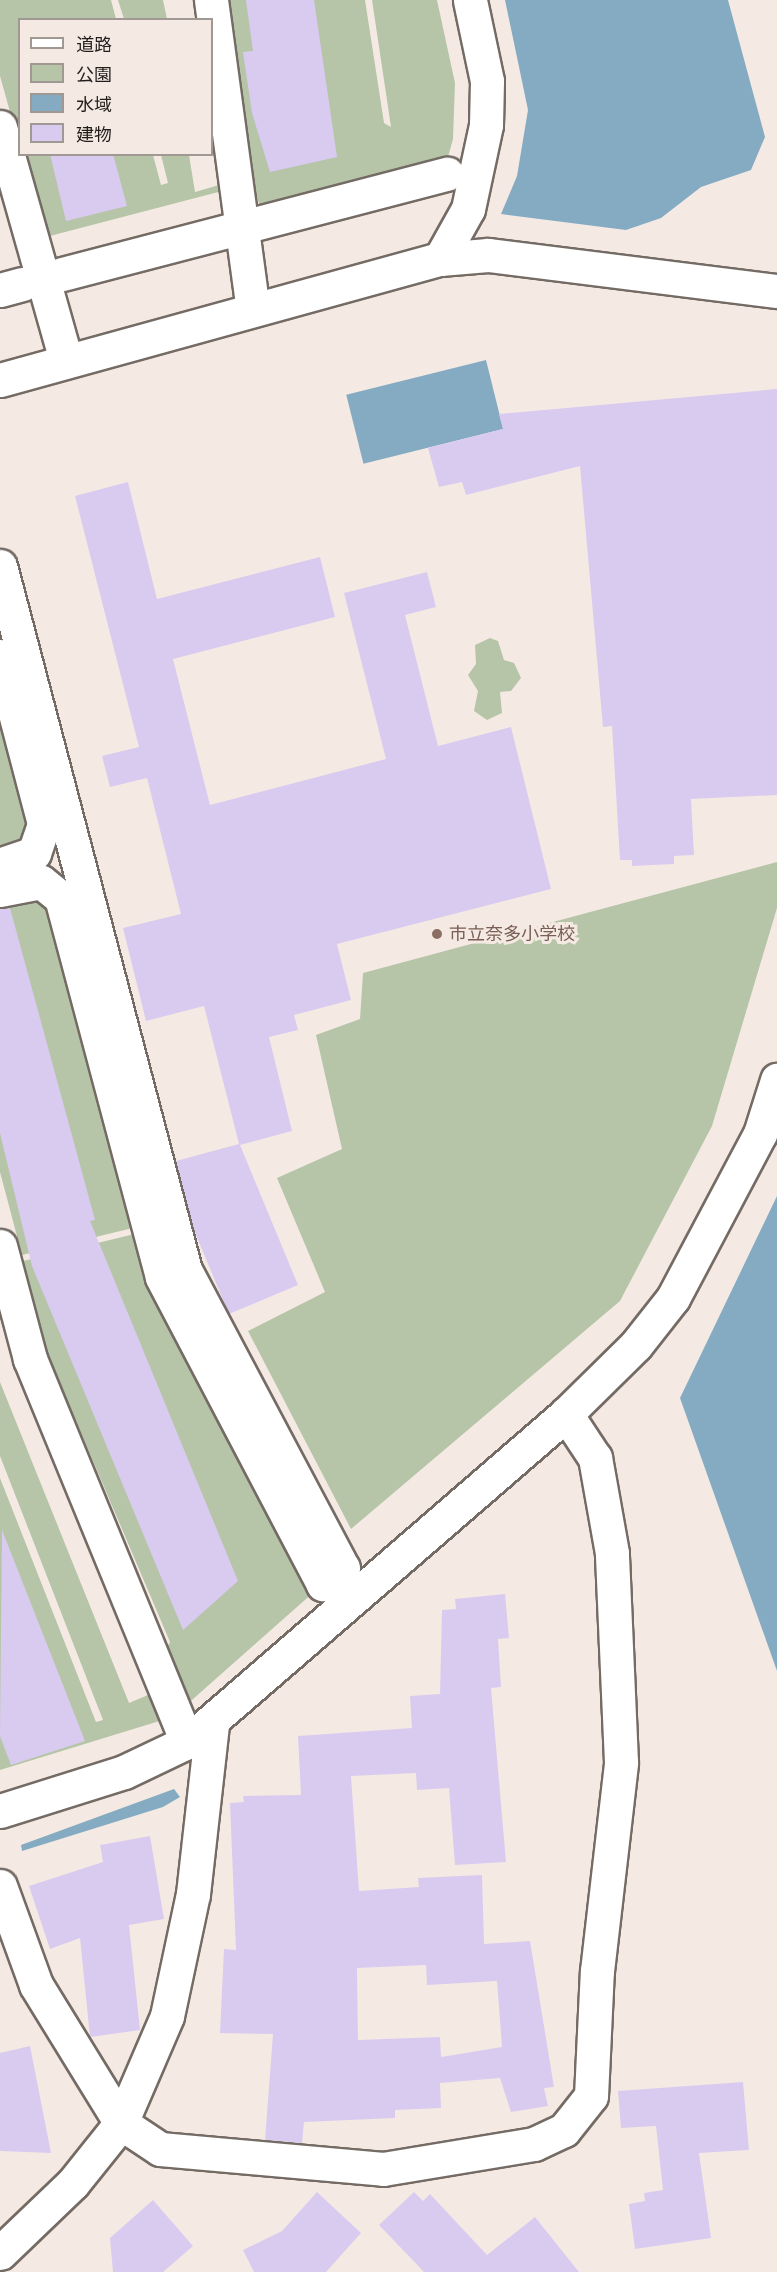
<!DOCTYPE html>
<html>
<head>
<meta charset="utf-8">
<style>
	body { margin:0 }
	#map { position:relative; width:777px; height:2272px; overflow:hidden; background:#f5eae3; font-family:"DM Sans","Noto Sans JP",sans-serif }
	div>[style] { position:absolute }
	.green>* { inset:0; background:#b6c5a8 }
	.water>* { inset:0; background:#85abc3; transform-origin:0 0 }
	.building>* { inset:0; background:#d9cbf0 }
	.roads { filter:drop-shadow(2px 0 #746b65) drop-shadow(-2px 0 #746b65) drop-shadow(0 2px #746b65) drop-shadow(0 -2px #746b65) }
	.minor>* { height:33px; margin:-16.5px; padding:0 16.5px; transform-origin:16.5px; border-radius:16.5px; background:#fff }
	.dots>* { width:16px; height:16px; translate:-50% -50%; box-sizing:border-box; border:3px solid #f5eae3; border-radius:50% }
	span { translate:-50% -50%; white-space:nowrap; text-align:center; line-height:1.15; -webkit-text-stroke:6px #f5eae3; paint-order:stroke }
	.education-label { font-size:18px; color:#785e54 }
	.left { translate:0 -50%; text-align:left }
	.legend { position:absolute; left:18px; top:18px; width:195px; height:138px; box-sizing:border-box; background:#f5eae3; border:2px solid #a09893; margin:0; padding:8px 10px; list-style:none; font-size:18px; color:#211d1b }
	.legend li { display:flex; align-items:center; gap:12px; height:30px }
	.legend b { width:30px; border:2px solid #a09893 }
</style>
</head>
<body>
<div id="map">
	<div class="green">
		<i style="clip-path:polygon(0 0,111px 0,116px 19px,20px 20px,19px 144px,0 76px)"></i>
		<i style="clip-path:polygon(118px 0,163px 0,167px 19px,124px 19px)"></i>
		<i style="clip-path:polygon(224px 0,365px 0,384px 123px,391px 127px,372px 0,437px 0,455px 83px,453px 139px,446px 164px,262px 209px,252px 189px)"></i>
		<i style="clip-path:polygon(23px 155px,153px 155px,161px 185px,168px 183px,161px 155px,189px 155px,195px 192px,226px 183px,226px 190px,46px 237px)"></i>
		<i style="clip-path:polygon(490px 638px,498px 641px,504px 660px,514px 663px,521px 678px,511px 691px,500px 692px,502px 713px,487px 720px,474px 711px,478px 691px,468px 675px,476px 664px,475px 645px)"></i>
		<i style="clip-path:polygon(0 657px,44px 824px,0 865px)"></i>
		<i style="clip-path:polygon(777px 862px,777px 908px,712px 1126px,620px 1301px,351px 1529px,248px 1331px,325px 1292px,277px 1178px,342px 1149px,316px 1035px,360px 1019px,363px 973px)"></i>
		<i style="clip-path:polygon(41px 882px,145px 1225px,22px 1255px,0 1172px,0 890px)"></i>
		<i style="clip-path:polygon(147px 1231px,323px 1584px,184px 1707px,165px 1651px,170px 1642px,48px 1355px,23px 1261px)"></i>
		<i style="clip-path:polygon(0 1382px,129px 1703px,155px 1692px,166px 1719px,0 1770px,0 1478px,96px 1722px,103px 1720px,0 1456px)"></i>
	</div>
	<div class="water">
		<i style="clip-path:polygon(505px 0,728px 0,765px 137px,751px 170px,701px 187px,661px 218px,626px 230px,501px 214px,517px 176px,528px 110px)"></i>
		<i style="left:486px;top:360px;width:71px;height:144px;rotate:76deg"></i>
		<i style="clip-path:polygon(777px 1196px,777px 1671px,680px 1398px)"></i>
		<i style="clip-path:polygon(174px 1789px,180px 1797px,163px 1807px,22px 1851px,21px 1845px)"></i>
	</div>
	<div class="building">
		<i style="clip-path:polygon(246px 0,314px 0,337px 157px,270px 172px,252px 113px,243px 52px,253px 51px)"></i>
		<i style="clip-path:polygon(50px 154px,113px 154px,127px 206px,66px 221px)"></i>
		<i style="clip-path:polygon(777px 389px,777px 795px,691px 799px,694px 855px,674px 856px,674px 864px,632px 866px,632px 860px,620px 860px,612px 726px,603px 727px,580px 466px,466px 495px,462px 482px,439px 487px,428px 448px,503px 429px,499px 414px)"></i>
		<i style="clip-path:polygon(128px 482px,157px 599px,320px 557px,335px 617px,173px 659px,210px 805px,386px 759px,344px 593px,427px 572px,436px 607px,405px 615px,438px 746px,511px 727px,551px 889px,337px 944px,351px 1000px,294px 1015px,298px 1030px,269px 1037px,292px 1131px,240px 1145px,298px 1285px,229px 1314px,193px 1228px,176px 1161px,239px 1144px,204px 1006px,146px 1021px,123px 928px,181px 914px,147px 778px,110px 787px,102px 756px,139px 747px,75px 496px)"></i>
		<i style="clip-path:polygon(10px 908px,95px 1220px,90px 1221px,238px 1581px,183px 1630px,32px 1266px,0 1133px,0 909px)"></i>
		<i style="clip-path:polygon(2px 1530px,85px 1741px,11px 1765px,0 1736px)"></i>
		<i style="clip-path:polygon(evenodd,505px 1594px,509px 1638px,498px 1639px,501px 1687px,491px 1688px,506px 1862px,455px 1865px,449px 1788px,417px 1790px,416px 1773px,351px 1776px,359px 1891px,419px 1887px,418px 1878px,482px 1875px,484px 1944px,530px 1941px,554px 2087px,544px 2088px,548px 2106px,511px 2112px,500px 2078px,440px 2083px,441px 2108px,395px 2110px,395px 2118px,304px 2122px,302px 2143px,265px 2140px,273px 2034px,220px 2033px,224px 1949px,236px 1950px,230px 1803px,244px 1802px,243px 1796px,301px 1795px,298px 1736px,412px 1728px,410px 1696px,440px 1694px,442px 1610px,456px 1609px,455px 1599px,505px 1594px,426px 1965px,427px 1985px,497px 1981px,502px 2047px,441px 2057px,440px 2037px,358px 2040px,357px 1968px,426px 1965px)"></i>
		<i style="clip-path:polygon(150px 1836px,164px 1919px,129px 1925px,140px 2030px,90px 2037px,80px 1938px,50px 1949px,29px 1886px,103px 1862px,100px 1845px)"></i>
		<i style="clip-path:polygon(30px 2046px,51px 2153px,0 2151px,0 2053px)"></i>
		<i style="clip-path:polygon(743px 2082px,749px 2150px,699px 2153px,711px 2238px,635px 2249px,629px 2204px,645px 2201px,644px 2193px,663px 2190px,656px 2126px,621px 2128px,618px 2091px)"></i>
		<i style="clip-path:polygon(317px 2192px,361px 2233px,326px 2272px,254px 2272px,243px 2250px,282px 2231px)"></i>
		<i style="clip-path:polygon(414px 2192px,423px 2201px,430px 2194px,487px 2255px,535px 2217px,579px 2272px,424px 2272px,379px 2225px)"></i>
		<i style="clip-path:polygon(153px 2200px,193px 2246px,163px 2272px,113px 2272px,110px 2238px)"></i>
	</div>
	<div class="roads">
		<div class="minor">
			<i style="left:211px;top:0;width:312px;rotate:82.3deg"></i>
			<i style="left:0;top:127px;width:243px;rotate:74.2deg"></i>
			<i style="left:440px;top:259px;width:57px;rotate:-60.8deg"></i>
			<i style="left:468px;top:209px;width:86px;rotate:-77.9deg"></i>
			<i style="left:486px;top:125px;width:44px;rotate:-88.7deg"></i>
			<i style="left:487px;top:81px;width:83px;rotate:-101.9deg"></i>
			<i style="left:62px;top:274px;width:398px;rotate:-14.6deg"></i>
			<i style="left:0;top:290px;width:23px;rotate:-15deg"></i>
			<i style="left:0;top:380px;width:456px;rotate:-15.4deg"></i>
			<i style="left:440px;top:259px;width:48px;rotate:-4.8deg"></i>
			<i style="left:488px;top:255px;width:291px;rotate:7.1deg"></i>
			<i style="left:0;top:566px;width:728px;rotate:75.28deg"></i>
			<i style="left:185px;top:1270px;width:337px;rotate:62.1deg"></i>
			<i style="left:343px;top:1568px;width:26px;rotate:141deg"></i>
			<i style="left:323px;top:1584px;width:347px;rotate:-117.7deg"></i>
			<i style="left:162px;top:1277px;width:392px;rotate:-104.9deg"></i>
			<i style="left:61px;top:898px;width:26px;rotate:-141deg"></i>
			<i style="left:41px;top:882px;width:42px;rotate:169deg"></i>
			<i style="left:0;top:656px;width:174px;rotate:75.3deg"></i>
			<i style="left:44px;top:824px;width:31px;rotate:109deg"></i>
			<i style="left:34px;top:853px;width:36px;rotate:161deg"></i>
			<i style="left:0;top:1246px;width:117px;rotate:75.1deg"></i>
			<i style="left:30px;top:1359px;width:414px;rotate:67.7deg"></i>
			<i style="left:0;top:1811px;width:130px;rotate:-17.5deg"></i>
			<i style="left:124px;top:1772px;width:70px;rotate:-25.5deg"></i>
			<i style="left:187px;top:1742px;width:501px;rotate:-40.87deg"></i>
			<i style="left:566px;top:1414px;width:98px;rotate:-44.6deg"></i>
			<i style="left:636px;top:1345px;width:60px;rotate:-51.8deg"></i>
			<i style="left:673px;top:1298px;width:186px;rotate:-62.1deg"></i>
			<i style="left:760px;top:1134px;width:57px;rotate:-72.5deg"></i>
			<i style="left:0;top:1886px;width:105px;rotate:70deg"></i>
			<i style="left:36px;top:1985px;width:162px;rotate:58.4deg"></i>
			<i style="left:121px;top:2123px;width:47px;rotate:33.7deg"></i>
			<i style="left:160px;top:2149px;width:224px;rotate:5.1deg"></i>
			<i style="left:383px;top:2169px;width:153px;rotate:-9.4deg"></i>
			<i style="left:534px;top:2144px;width:33px;rotate:-25deg"></i>
			<i style="left:564px;top:2130px;width:43px;rotate:-51.5deg"></i>
			<i style="left:591px;top:2096px;width:125px;rotate:-87.3deg"></i>
			<i style="left:597px;top:1971px;width:210px;rotate:-83.4deg"></i>
			<i style="left:621px;top:1762px;width:209px;rotate:-92.5deg"></i>
			<i style="left:612px;top:1553px;width:97px;rotate:-100.1deg"></i>
			<i style="left:595px;top:1458px;width:53px;rotate:-123.4deg"></i>
			<i style="left:0;top:2253px;width:101px;rotate:-43.8deg"></i>
			<i style="left:73px;top:2183px;width:77px;rotate:-51.3deg"></i>
			<i style="left:121px;top:2123px;width:116px;rotate:-66.7deg"></i>
			<i style="left:167px;top:2016px;width:125px;rotate:-78deg"></i>
			<i style="left:193px;top:1894px;width:170px;rotate:-83.6deg"></i>
		</div>
	</div>
	<div class="dots">
		<i style="left:437px;top:934px;background:#8d6e63"></i>
	</div>
	<div class="education-label">
		<span class="left" style="left:449px;top:934px">市立奈多小学校</span>
	</div>
	<ul class="legend">
	<li><b style="height:8px;background:#fff"></b>道路</li>
	<li><b style="height:16px;background:#b6c5a8"></b>公園</li>
	<li><b style="height:16px;background:#85abc3"></b>水域</li>
	<li><b style="height:16px;background:#d9cbf0"></b>建物</li>
	</ul>
</div>
</body>
</html>
